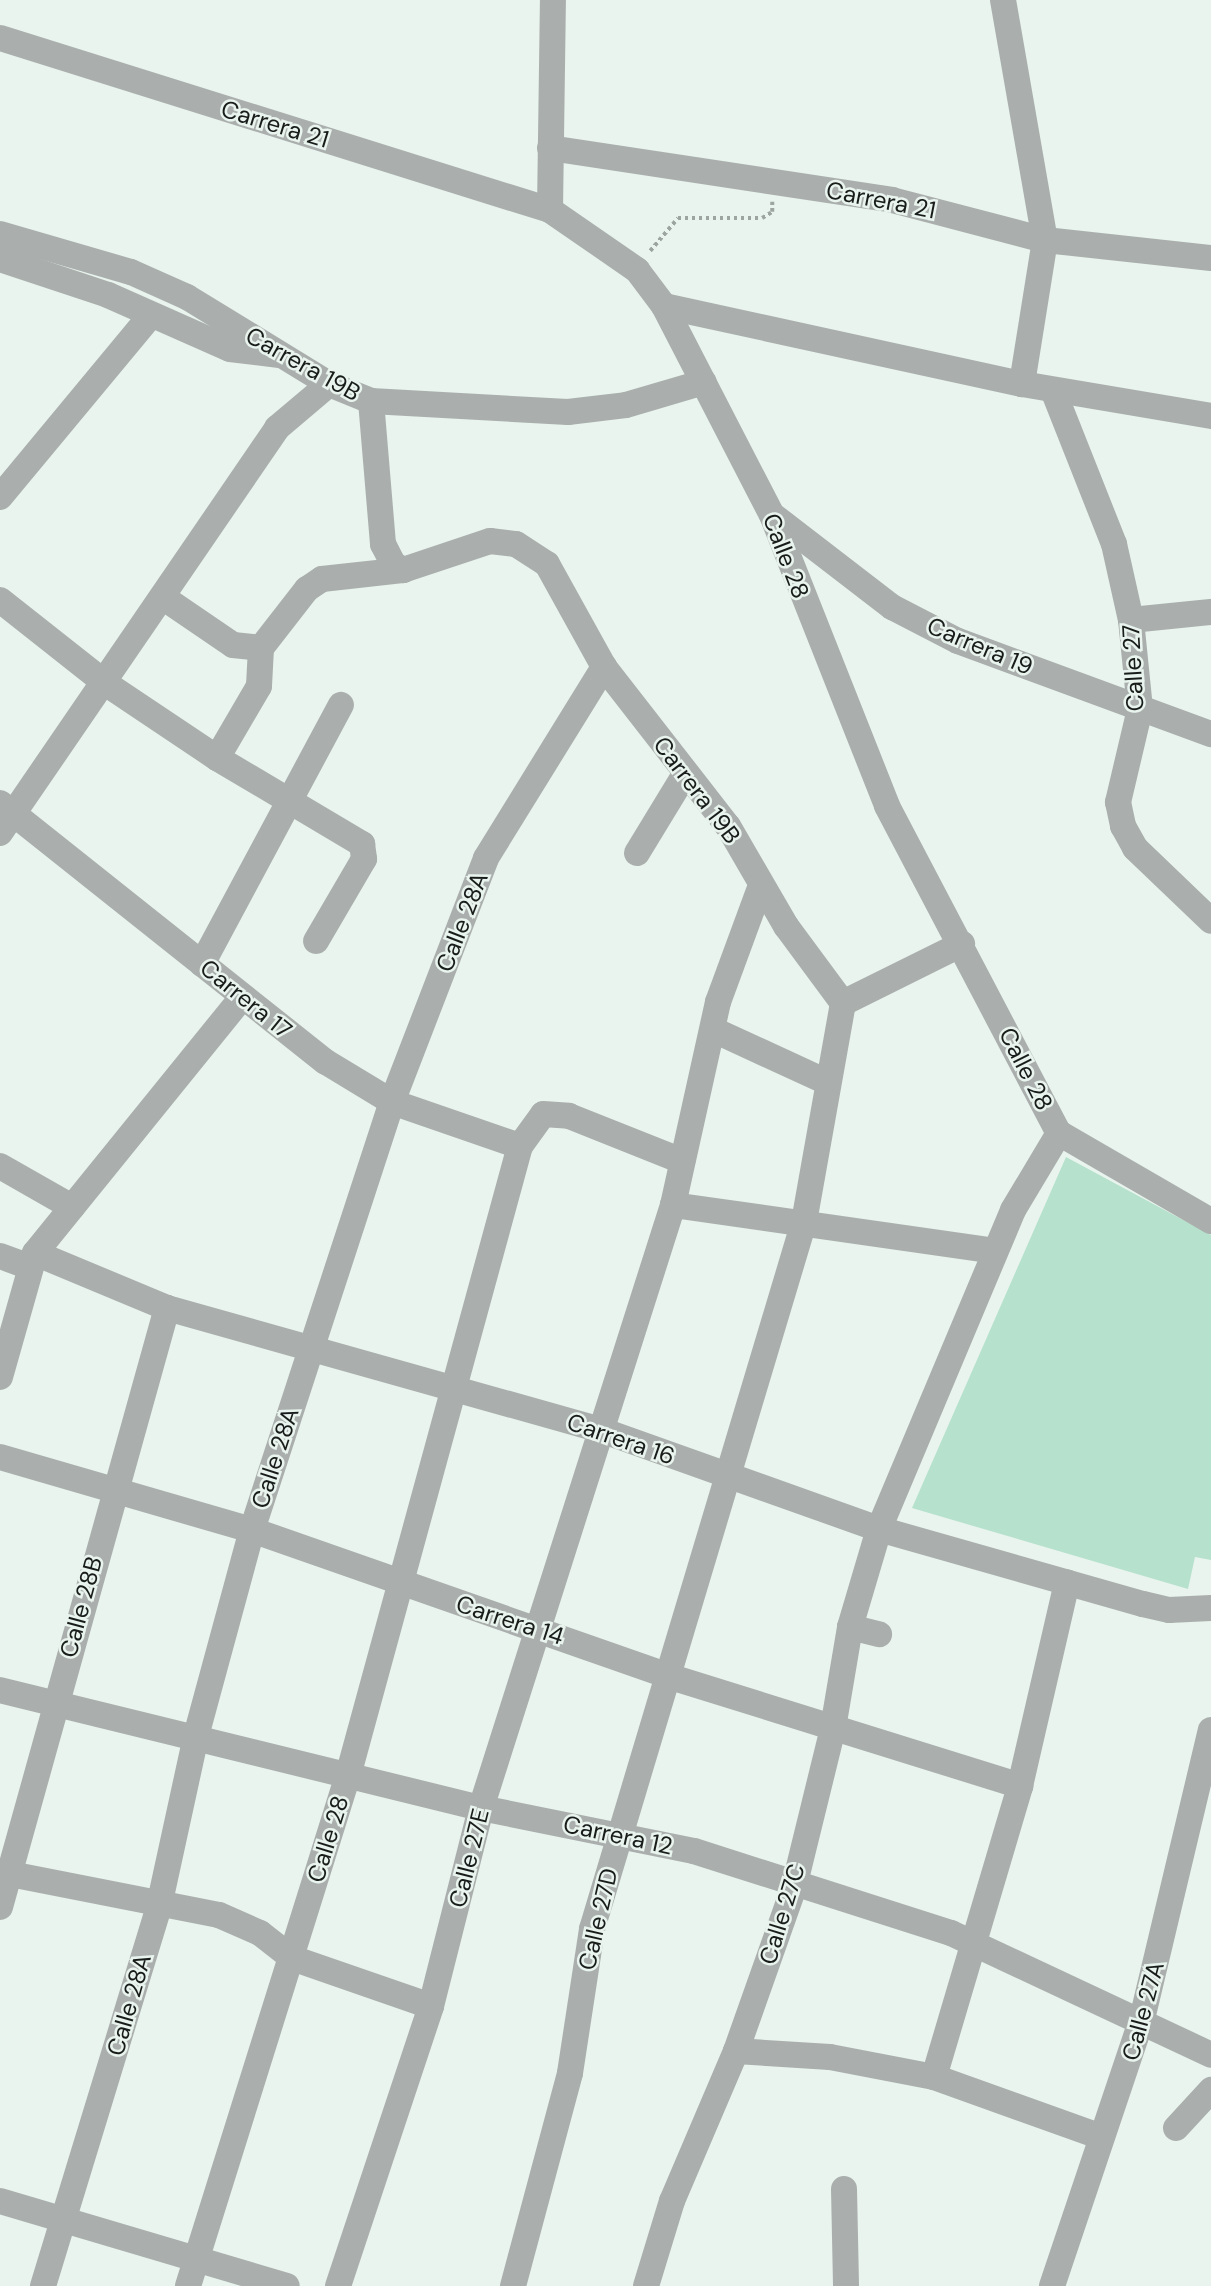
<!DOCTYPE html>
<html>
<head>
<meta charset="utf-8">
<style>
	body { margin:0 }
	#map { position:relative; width:1211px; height:2286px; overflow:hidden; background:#e9f4ee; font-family:"DM Sans",sans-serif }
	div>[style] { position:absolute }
	.green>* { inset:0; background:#b6e1cd }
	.path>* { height:3.5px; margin-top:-1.75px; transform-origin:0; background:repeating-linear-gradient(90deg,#9da5a1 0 3.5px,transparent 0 7px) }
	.minor>* { height:26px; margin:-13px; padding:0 13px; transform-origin:13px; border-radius:13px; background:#aaafad }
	span { translate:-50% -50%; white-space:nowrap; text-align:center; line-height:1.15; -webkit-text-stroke:5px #e9f4ee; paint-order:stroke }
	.street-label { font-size:24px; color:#181c1a }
</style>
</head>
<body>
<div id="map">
	<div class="green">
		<i style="clip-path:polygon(1066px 1157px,1211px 1235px,1211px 1560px,1195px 1557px,1188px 1589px,912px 1508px)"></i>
	</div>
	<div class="path">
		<i style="left:650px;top:251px;width:43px;rotate:-49.7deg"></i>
		<i style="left:678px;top:218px;width:84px"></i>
		<i style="left:762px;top:218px;width:12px;rotate:-31deg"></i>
		<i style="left:772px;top:212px;width:10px;rotate:-90deg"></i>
	</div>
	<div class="minor">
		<i style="left:1003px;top:0;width:244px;rotate:80.1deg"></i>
		<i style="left:1045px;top:240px;width:146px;rotate:99.1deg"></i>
		<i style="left:0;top:38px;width:576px;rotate:17.37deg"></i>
		<i style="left:550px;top:210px;width:106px;rotate:34.6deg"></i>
		<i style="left:637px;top:270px;width:45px;rotate:53.1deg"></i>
		<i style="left:664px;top:306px;width:235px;rotate:62.7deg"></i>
		<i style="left:772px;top:515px;width:313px;rotate:68.4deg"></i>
		<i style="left:887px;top:806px;width:369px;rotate:62.3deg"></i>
		<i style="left:550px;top:148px;width:346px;rotate:8.6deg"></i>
		<i style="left:892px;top:200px;width:158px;rotate:14.7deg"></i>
		<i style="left:1045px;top:240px;width:167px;rotate:6.2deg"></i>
		<i style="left:550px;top:210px;width:210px;rotate:-89.2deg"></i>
		<i style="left:0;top:234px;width:136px;rotate:16.2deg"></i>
		<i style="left:131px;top:272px;width:61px;rotate:24.1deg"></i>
		<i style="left:187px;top:297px;width:167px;rotate:31.5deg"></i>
		<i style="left:329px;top:384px;width:45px;rotate:22deg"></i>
		<i style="left:371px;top:401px;width:197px;rotate:3.2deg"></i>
		<i style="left:568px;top:412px;width:58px;rotate:-6.9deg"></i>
		<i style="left:626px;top:405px;width:81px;rotate:-16.4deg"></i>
		<i style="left:0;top:259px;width:114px;rotate:18.4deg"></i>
		<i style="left:108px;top:295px;width:133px;rotate:23.9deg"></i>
		<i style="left:230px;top:349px;width:48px;rotate:7.1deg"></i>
		<i style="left:664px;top:306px;width:366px;rotate:12.3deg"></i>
		<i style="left:1022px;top:384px;width:192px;rotate:9.6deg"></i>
		<i style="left:1053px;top:390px;width:166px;rotate:68.4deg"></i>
		<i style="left:1114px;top:544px;width:78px;rotate:77.4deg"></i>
		<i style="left:1131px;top:620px;width:89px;rotate:84.2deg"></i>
		<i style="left:1140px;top:709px;width:96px;rotate:103.3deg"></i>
		<i style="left:1118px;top:802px;width:25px;rotate:78deg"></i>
		<i style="left:1123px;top:826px;width:25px;rotate:61deg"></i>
		<i style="left:1135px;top:848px;width:105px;rotate:43.8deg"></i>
		<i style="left:371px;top:401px;width:144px;rotate:85.2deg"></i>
		<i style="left:383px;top:544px;width:22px;rotate:63deg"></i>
		<i style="left:393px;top:564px;width:12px;rotate:31deg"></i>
		<i style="left:0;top:497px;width:236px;rotate:-50.3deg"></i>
		<i style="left:775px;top:517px;width:148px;rotate:37.6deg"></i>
		<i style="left:892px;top:607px;width:74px;rotate:27.3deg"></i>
		<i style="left:958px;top:641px;width:270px;rotate:20.2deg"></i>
		<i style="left:164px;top:598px;width:83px;rotate:34.3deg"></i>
		<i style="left:233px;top:645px;width:28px;rotate:6deg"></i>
		<i style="left:261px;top:648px;width:75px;rotate:-52.1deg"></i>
		<i style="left:307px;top:589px;width:18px;rotate:-34deg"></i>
		<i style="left:322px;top:579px;width:81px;rotate:-6.3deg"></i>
		<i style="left:403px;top:570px;width:92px;rotate:-18.4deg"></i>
		<i style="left:490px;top:541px;width:26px;rotate:7deg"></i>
		<i style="left:516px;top:544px;width:37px;rotate:33deg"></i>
		<i style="left:547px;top:564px;width:118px;rotate:61deg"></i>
		<i style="left:604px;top:667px;width:202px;rotate:52.1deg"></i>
		<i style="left:728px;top:826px;width:116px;rotate:59.9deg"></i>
		<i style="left:786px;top:926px;width:96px;rotate:53.5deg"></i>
		<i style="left:0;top:600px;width:134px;rotate:38.3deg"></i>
		<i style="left:105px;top:683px;width:135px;rotate:33.8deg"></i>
		<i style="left:217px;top:758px;width:169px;rotate:30.7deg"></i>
		<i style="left:362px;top:844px;width:15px;rotate:82deg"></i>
		<i style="left:364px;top:859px;width:95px;rotate:120.3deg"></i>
		<i style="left:1131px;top:620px;width:80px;rotate:-5.7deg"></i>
		<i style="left:217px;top:758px;width:83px;rotate:-59.7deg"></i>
		<i style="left:259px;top:686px;width:38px;rotate:-87deg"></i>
		<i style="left:0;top:803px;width:416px;rotate:38.5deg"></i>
		<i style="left:326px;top:1062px;width:77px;rotate:31.2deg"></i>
		<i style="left:392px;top:1102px;width:135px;rotate:19deg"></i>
		<i style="left:0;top:833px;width:491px;rotate:-55.6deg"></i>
		<i style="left:277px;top:428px;width:68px;rotate:-40.2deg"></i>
		<i style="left:637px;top:853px;width:92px;rotate:-58.7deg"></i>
		<i style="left:202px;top:964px;width:294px;rotate:-61.8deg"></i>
		<i style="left:843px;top:1003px;width:133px;rotate:-26.4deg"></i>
		<i style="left:716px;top:1031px;width:122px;rotate:24.7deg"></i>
		<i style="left:1059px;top:1133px;width:176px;rotate:30.1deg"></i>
		<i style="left:0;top:1166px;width:83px;rotate:29.7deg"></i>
		<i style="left:673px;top:1205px;width:325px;rotate:8.1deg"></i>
		<i style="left:35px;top:1253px;width:143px;rotate:22.6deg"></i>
		<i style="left:167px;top:1308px;width:448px;rotate:15.7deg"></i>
		<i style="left:598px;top:1429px;width:298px;rotate:19.6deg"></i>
		<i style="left:879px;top:1529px;width:274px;rotate:15.9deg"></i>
		<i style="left:1143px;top:1604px;width:27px;rotate:13deg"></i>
		<i style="left:1169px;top:1610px;width:42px;rotate:-2.7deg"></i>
		<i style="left:0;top:1256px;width:32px;rotate:20deg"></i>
		<i style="left:0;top:1377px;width:129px;rotate:-74.2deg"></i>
		<i style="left:35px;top:1253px;width:329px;rotate:-51deg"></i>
		<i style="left:0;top:1457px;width:262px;rotate:16.2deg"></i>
		<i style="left:252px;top:1530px;width:444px;rotate:19.3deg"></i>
		<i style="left:671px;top:1677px;width:366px;rotate:17.3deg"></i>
		<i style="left:850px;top:1627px;width:30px;rotate:14deg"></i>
		<i style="left:0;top:1690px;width:495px;rotate:13.8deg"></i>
		<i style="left:481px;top:1808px;width:217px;rotate:11.4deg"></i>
		<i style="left:694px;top:1851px;width:270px;rotate:17.7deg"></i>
		<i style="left:951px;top:1933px;width:287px;rotate:25.1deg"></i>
		<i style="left:0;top:1872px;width:223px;rotate:11.1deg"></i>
		<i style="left:219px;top:1915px;width:45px;rotate:23.7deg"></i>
		<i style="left:260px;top:1933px;width:41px;rotate:38deg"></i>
		<i style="left:292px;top:1958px;width:147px;rotate:19.1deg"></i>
		<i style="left:0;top:1907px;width:622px;rotate:-74.42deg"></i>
		<i style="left:736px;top:2051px;width:94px;rotate:3.7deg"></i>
		<i style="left:830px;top:2057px;width:106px;rotate:10.9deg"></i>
		<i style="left:934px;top:2077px;width:178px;rotate:19.7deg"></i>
		<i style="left:934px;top:2077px;width:303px;rotate:-73.5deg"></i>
		<i style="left:1020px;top:1786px;width:209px;rotate:-77deg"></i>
		<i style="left:1176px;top:2128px;width:52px;rotate:-47.4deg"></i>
		<i style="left:844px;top:2189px;width:97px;rotate:88.8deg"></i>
		<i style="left:0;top:2201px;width:299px;rotate:16.5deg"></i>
		<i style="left:43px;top:2286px;width:397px;rotate:-73deg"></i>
		<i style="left:159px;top:1906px;width:174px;rotate:-77.7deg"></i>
		<i style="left:196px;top:1736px;width:213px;rotate:-74.8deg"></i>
		<i style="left:252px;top:1530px;width:450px;rotate:-71.9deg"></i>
		<i style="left:392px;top:1102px;width:261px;rotate:-68.9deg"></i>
		<i style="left:486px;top:858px;width:225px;rotate:-58.3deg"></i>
		<i style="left:188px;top:2286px;width:539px;rotate:-72.61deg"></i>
		<i style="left:349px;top:1772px;width:649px;rotate:-74.72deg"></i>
		<i style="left:520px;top:1146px;width:39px;rotate:-54deg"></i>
		<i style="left:543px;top:1114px;width:26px;rotate:4deg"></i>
		<i style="left:569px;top:1116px;width:122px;rotate:21.7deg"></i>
		<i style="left:338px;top:2286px;width:295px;rotate:-71.6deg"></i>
		<i style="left:431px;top:2006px;width:204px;rotate:-75.8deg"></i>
		<i style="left:481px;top:1808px;width:633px;rotate:-72.34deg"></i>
		<i style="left:673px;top:1205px;width:208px;rotate:-77.5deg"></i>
		<i style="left:718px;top:1002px;width:125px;rotate:-69.8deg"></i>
		<i style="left:513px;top:2286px;width:220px;rotate:-75deg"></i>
		<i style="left:570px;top:2073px;width:146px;rotate:-81.3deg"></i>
		<i style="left:592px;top:1929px;width:738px;rotate:-73.31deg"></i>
		<i style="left:804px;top:1222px;width:222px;rotate:-79.9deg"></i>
		<i style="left:646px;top:2286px;width:89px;rotate:-73deg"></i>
		<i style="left:672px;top:2201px;width:163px;rotate:-66.9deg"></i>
		<i style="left:736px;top:2051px;width:174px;rotate:-70.5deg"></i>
		<i style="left:794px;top:1887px;width:164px;rotate:-76.2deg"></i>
		<i style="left:833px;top:1728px;width:102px;rotate:-80.4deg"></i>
		<i style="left:850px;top:1627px;width:102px;rotate:-73.5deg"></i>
		<i style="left:879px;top:1529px;width:346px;rotate:-67.2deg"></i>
		<i style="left:1013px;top:1210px;width:90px;rotate:-59.1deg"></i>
		<i style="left:1052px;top:2286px;width:282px;rotate:-71.4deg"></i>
		<i style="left:1142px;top:2019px;width:297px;rotate:-76.6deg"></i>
	</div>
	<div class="street-label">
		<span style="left:275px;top:124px;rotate:17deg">Carrera 21</span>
		<span style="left:881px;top:200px;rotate:11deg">Carrera 21</span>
		<span style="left:303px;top:364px;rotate:29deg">Carrera 19B</span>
		<span style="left:786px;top:556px;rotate:69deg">Calle 28</span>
		<span style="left:980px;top:646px;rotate:23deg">Carrera 19</span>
		<span style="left:1133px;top:668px;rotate:-93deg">Calle 27</span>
		<span style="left:697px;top:790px;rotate:53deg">Carrera 19B</span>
		<span style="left:462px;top:922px;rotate:-69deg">Calle 28A</span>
		<span style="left:246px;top:999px;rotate:39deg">Carrera 17</span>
		<span style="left:1026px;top:1069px;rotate:63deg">Calle 28</span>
		<span style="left:621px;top:1439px;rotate:19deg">Carrera 16</span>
		<span style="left:275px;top:1458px;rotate:-72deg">Calle 28A</span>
		<span style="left:81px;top:1607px;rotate:-75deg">Calle 28B</span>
		<span style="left:510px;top:1620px;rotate:18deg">Carrera 14</span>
		<span style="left:618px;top:1835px;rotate:12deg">Carrera 12</span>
		<span style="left:328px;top:1839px;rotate:-73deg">Calle 28</span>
		<span style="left:469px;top:1858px;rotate:-76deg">Calle 27E</span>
		<span style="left:782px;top:1914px;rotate:-73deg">Calle 27C</span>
		<span style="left:598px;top:1919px;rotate:-77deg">Calle 27D</span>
		<span style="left:129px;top:2005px;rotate:-74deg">Calle 28A</span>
		<span style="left:1143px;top:2011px;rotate:-75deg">Calle 27A</span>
	</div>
</div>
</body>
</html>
